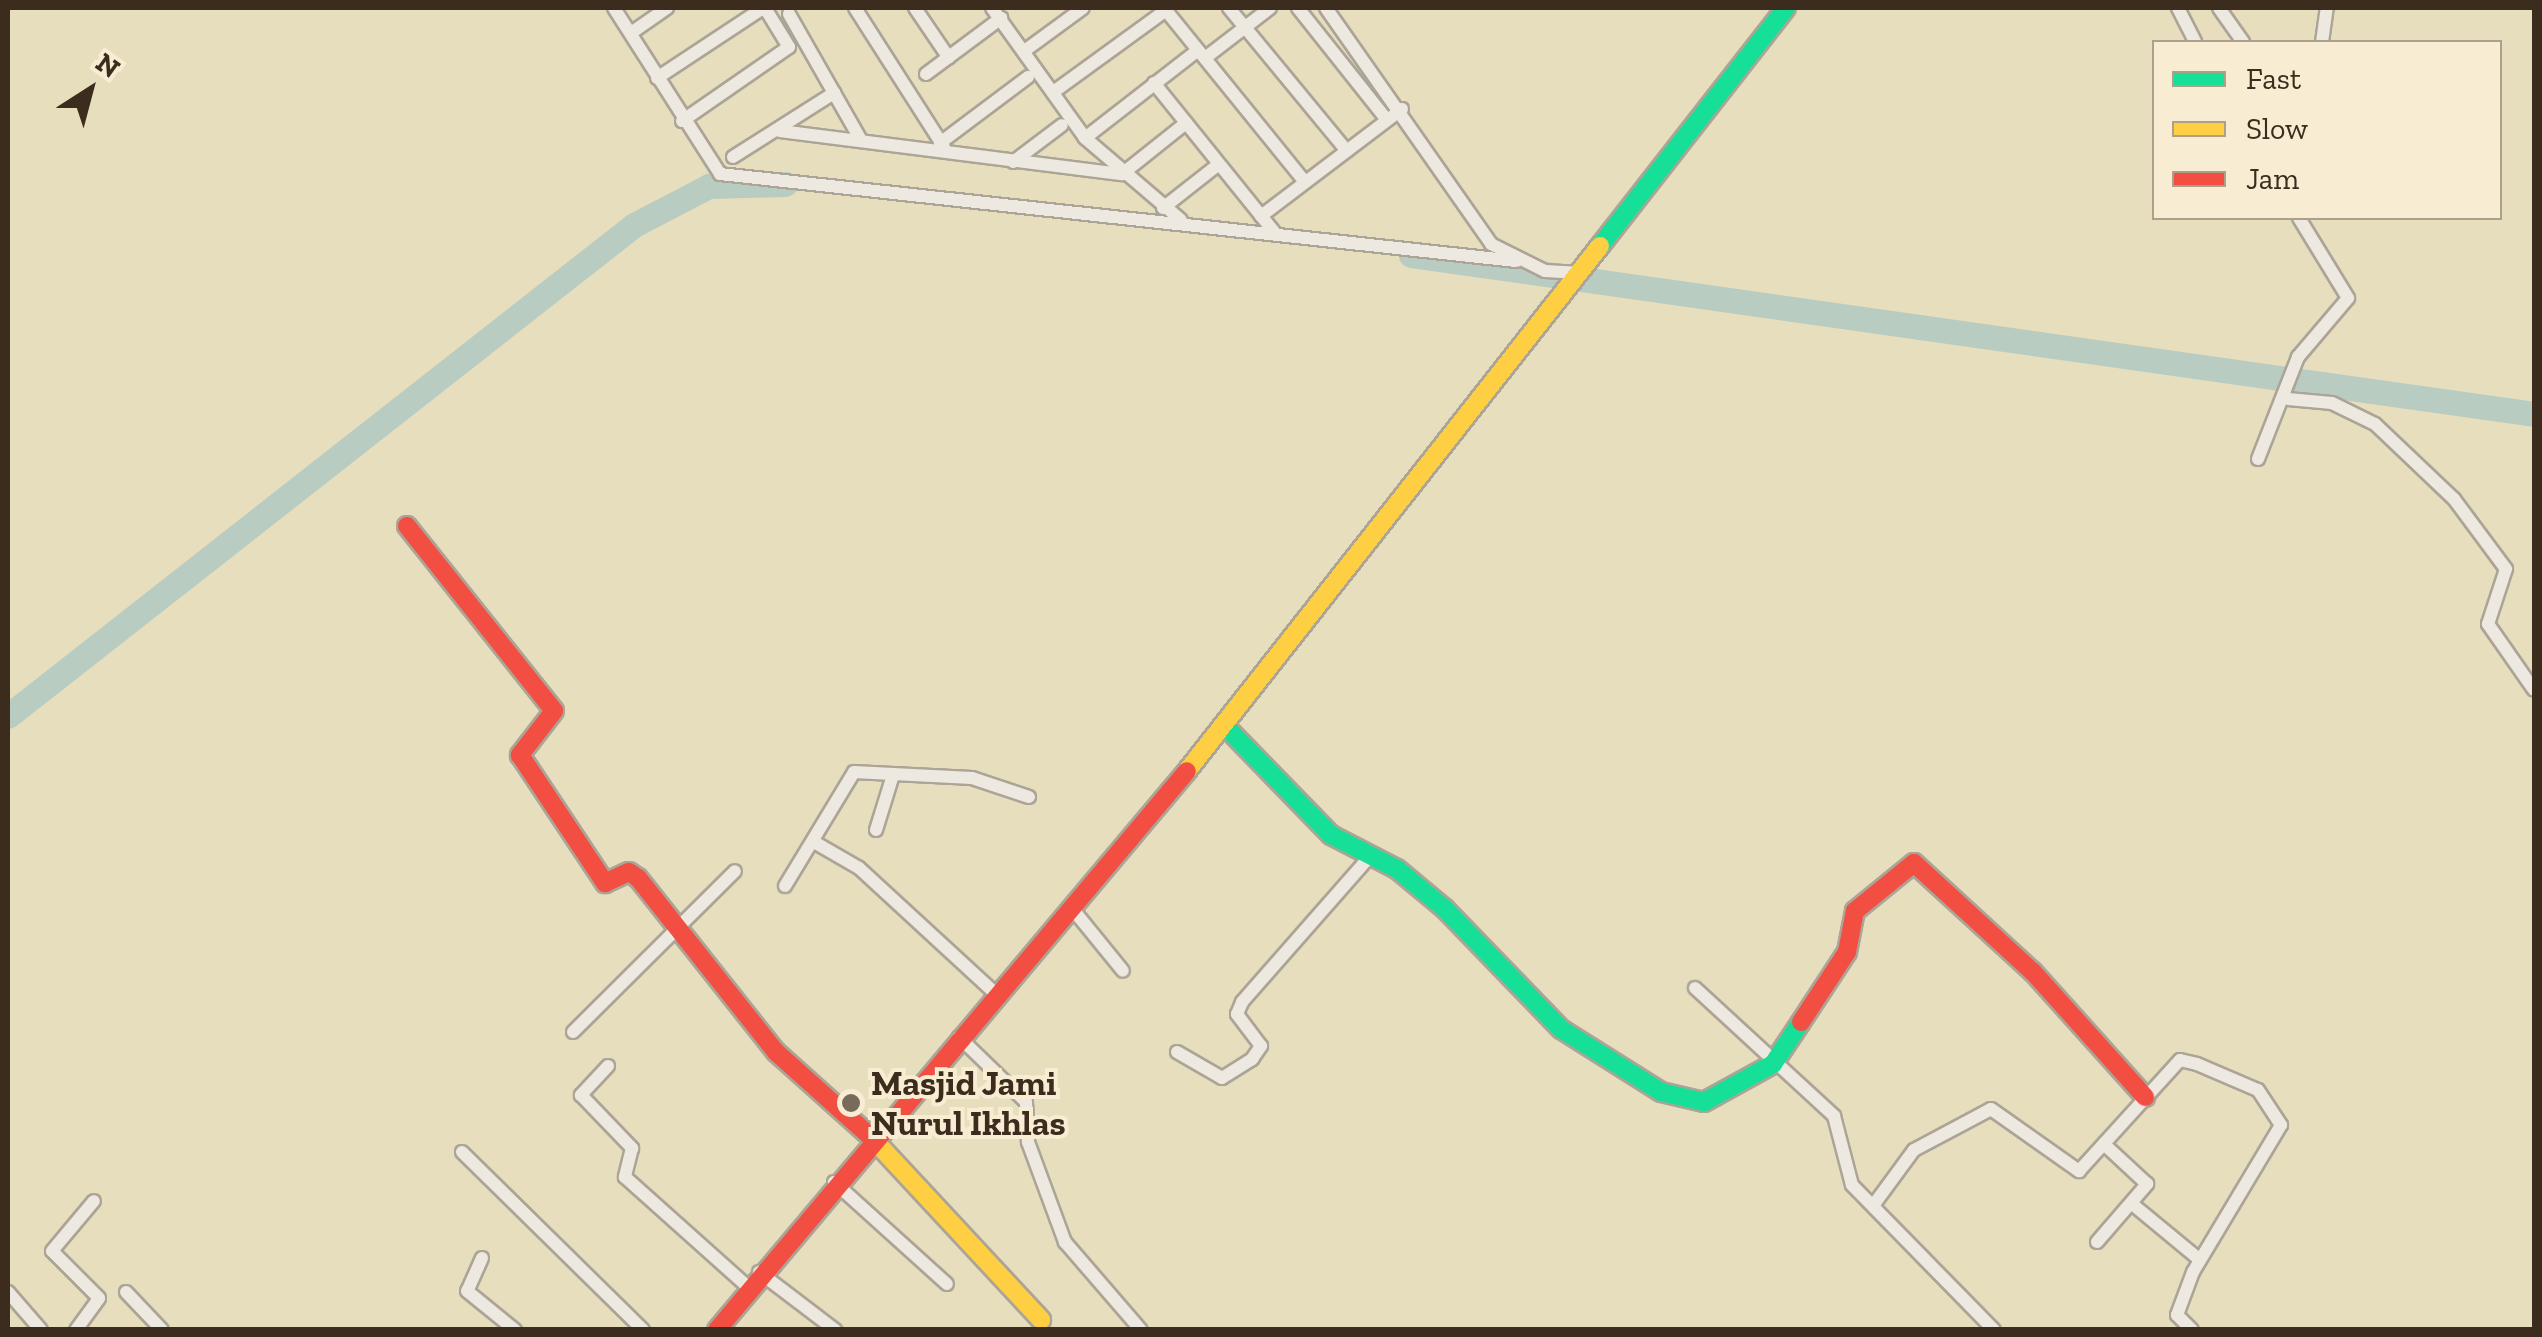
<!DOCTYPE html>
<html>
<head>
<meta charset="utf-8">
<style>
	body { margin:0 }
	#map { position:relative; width:2542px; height:1337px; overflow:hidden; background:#e6dfce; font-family:"Zilla Slab",serif }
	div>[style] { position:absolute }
	.farmland>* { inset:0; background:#e7debe }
	.river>* { height:25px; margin:-12.5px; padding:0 12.5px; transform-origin:12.5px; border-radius:12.5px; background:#b8ccc1 }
	.roads { filter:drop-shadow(2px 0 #aca496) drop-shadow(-2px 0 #aca496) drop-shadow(0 2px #aca496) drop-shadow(0 -2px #aca496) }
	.street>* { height:12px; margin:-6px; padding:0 6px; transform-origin:6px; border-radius:6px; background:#eee9e0 }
	.fast>* { height:18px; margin:-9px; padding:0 9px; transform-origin:9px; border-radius:9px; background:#16e098 }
	.slow>* { height:18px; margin:-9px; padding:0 9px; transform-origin:9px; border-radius:9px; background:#ffcf43 }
	.jam>* { height:18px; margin:-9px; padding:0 9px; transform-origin:9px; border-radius:9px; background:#f24e42 }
	.dots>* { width:28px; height:28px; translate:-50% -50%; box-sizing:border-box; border:5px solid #f8edd3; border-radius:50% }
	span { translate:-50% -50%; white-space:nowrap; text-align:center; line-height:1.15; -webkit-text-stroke:8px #f8edd3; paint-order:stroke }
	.poi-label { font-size:35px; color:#3c2c1d; font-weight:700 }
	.left { translate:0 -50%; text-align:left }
	.frame { position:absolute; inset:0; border:10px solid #3c2c1d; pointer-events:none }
	.legend { position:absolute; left:2152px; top:40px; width:350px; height:180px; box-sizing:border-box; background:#f8edd3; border:2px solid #ada08a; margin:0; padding:12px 18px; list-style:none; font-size:30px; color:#3c2c1d }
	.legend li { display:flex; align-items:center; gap:20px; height:50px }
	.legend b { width:50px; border:2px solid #ada08a }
	.north { position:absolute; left:40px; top:40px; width:100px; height:100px; -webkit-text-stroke:8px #f8edd3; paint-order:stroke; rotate:36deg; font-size:28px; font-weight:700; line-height:40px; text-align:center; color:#3c2c1d }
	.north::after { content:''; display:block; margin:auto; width:35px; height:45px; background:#3c2c1d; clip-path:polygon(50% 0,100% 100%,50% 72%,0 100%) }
</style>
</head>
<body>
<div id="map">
	<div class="farmland">
		<i style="clip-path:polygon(evenodd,8px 8px,2534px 8px,2534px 1329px,8px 1329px,8px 8px,2154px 42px,2500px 42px,2500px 218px,2154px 218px,2154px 42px)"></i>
	</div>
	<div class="river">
		<i style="left:1411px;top:255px;width:1134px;rotate:8.06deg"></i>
		<i style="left:8px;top:716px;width:796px;rotate:-38.11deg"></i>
		<i style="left:634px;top:225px;width:85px;rotate:-27.5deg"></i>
		<i style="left:709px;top:186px;width:76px;rotate:-1.5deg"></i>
	</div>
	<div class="roads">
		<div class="street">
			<i style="left:614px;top:8px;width:197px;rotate:57.4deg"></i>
			<i style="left:720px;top:174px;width:801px;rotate:6.24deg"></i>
			<i style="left:855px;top:8px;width:165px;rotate:57.4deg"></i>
			<i style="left:915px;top:8px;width:60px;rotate:55.8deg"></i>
			<i style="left:992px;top:8px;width:160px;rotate:54.4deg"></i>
			<i style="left:1085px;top:138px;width:126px;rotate:40.5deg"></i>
			<i style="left:1164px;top:8px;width:224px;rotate:51deg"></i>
			<i style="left:1229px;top:8px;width:185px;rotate:50.5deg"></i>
			<i style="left:1298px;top:8px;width:143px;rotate:51.5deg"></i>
			<i style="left:1326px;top:8px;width:288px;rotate:55deg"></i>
			<i style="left:1491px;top:244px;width:60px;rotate:26.6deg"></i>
			<i style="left:1545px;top:271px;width:36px;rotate:3deg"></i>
			<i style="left:2178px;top:8px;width:38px;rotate:63deg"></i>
			<i style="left:2219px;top:8px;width:42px;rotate:54.8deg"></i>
			<i style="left:789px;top:14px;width:145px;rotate:60.3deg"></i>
			<i style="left:631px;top:33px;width:44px;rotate:-34.8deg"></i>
			<i style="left:2322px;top:42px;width:34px;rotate:-82deg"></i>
			<i style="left:1027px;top:49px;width:69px;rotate:-36.2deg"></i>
			<i style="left:1205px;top:58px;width:82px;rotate:-37.6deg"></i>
			<i style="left:926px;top:74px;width:94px;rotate:-36.7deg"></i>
			<i style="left:657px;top:78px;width:127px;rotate:-33.4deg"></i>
			<i style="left:1154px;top:83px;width:193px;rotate:51.1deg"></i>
			<i style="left:1056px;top:90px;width:136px;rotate:-36deg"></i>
			<i style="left:682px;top:121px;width:130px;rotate:-34.7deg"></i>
			<i style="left:789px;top:47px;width:46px;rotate:-121.6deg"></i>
			<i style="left:780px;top:131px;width:345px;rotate:7.2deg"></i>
			<i style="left:1122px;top:174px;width:82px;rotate:-38.6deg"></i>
			<i style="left:1085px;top:138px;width:143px;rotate:-37.9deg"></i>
			<i style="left:940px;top:143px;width:110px;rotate:-36.9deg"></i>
			<i style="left:733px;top:157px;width:120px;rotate:-32.4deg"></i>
			<i style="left:1013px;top:162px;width:61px;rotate:-37.1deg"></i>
			<i style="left:1163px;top:208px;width:71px;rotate:-38.2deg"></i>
			<i style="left:1261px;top:216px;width:177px;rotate:-37.2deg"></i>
			<i style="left:2288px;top:399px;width:44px;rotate:5.2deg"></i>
			<i style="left:2332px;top:403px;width:48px;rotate:26deg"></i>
			<i style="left:2375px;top:424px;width:109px;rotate:43.5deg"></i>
			<i style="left:2454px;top:499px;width:87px;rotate:53.4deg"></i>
			<i style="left:2506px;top:569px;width:58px;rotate:108.1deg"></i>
			<i style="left:2488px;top:624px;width:80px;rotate:55.1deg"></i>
			<i style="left:2258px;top:459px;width:110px;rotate:-68.6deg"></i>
			<i style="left:2298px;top:357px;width:77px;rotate:-49.7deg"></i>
			<i style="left:2348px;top:298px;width:94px;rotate:-121.5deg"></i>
			<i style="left:876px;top:830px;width:58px;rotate:-72.8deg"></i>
			<i style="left:814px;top:842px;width:52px;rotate:30deg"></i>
			<i style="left:859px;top:868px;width:186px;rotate:42.6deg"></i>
			<i style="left:785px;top:886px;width:133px;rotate:-58.8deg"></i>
			<i style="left:854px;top:772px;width:118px;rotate:2.9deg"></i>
			<i style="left:972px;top:778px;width:60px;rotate:18.4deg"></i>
			<i style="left:1071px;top:907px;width:82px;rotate:50.9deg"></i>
			<i style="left:1695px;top:988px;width:189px;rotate:42.6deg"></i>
			<i style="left:1834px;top:1116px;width:71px;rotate:75.4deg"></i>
			<i style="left:1852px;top:1185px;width:203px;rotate:45.6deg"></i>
			<i style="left:573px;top:1032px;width:228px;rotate:-44.8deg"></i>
			<i style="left:959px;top:1037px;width:93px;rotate:44.1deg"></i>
			<i style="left:1026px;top:1102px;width:40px;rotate:87.1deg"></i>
			<i style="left:1028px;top:1142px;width:107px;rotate:69.7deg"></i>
			<i style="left:1065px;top:1242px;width:116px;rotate:49.2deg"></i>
			<i style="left:1177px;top:1052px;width:52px;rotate:30deg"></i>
			<i style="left:1222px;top:1078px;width:36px;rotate:-32deg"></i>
			<i style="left:1252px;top:1059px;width:16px;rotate:-55deg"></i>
			<i style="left:1261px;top:1046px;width:40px;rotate:-127deg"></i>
			<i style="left:1237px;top:1014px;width:13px;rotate:-67deg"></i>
			<i style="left:1242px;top:1002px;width:196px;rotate:-48.7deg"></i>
			<i style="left:608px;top:1066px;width:40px;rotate:133deg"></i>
			<i style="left:581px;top:1095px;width:74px;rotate:46.1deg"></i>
			<i style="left:632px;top:1148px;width:30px;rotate:104deg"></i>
			<i style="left:625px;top:1177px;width:165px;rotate:41.8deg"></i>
			<i style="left:462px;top:1152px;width:254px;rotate:44.5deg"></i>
			<i style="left:834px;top:1182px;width:152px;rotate:42.1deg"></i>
			<i style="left:1875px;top:1203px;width:66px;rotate:-53.7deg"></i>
			<i style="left:1914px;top:1150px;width:87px;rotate:-28deg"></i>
			<i style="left:1991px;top:1109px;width:108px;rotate:35.2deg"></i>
			<i style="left:2079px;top:1171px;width:150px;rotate:-47.7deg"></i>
			<i style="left:2180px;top:1060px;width:17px;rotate:13deg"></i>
			<i style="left:2197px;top:1064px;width:66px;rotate:23.1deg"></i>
			<i style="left:2258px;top:1090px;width:42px;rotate:56.7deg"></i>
			<i style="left:2281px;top:1125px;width:171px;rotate:120.9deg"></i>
			<i style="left:2193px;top:1272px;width:46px;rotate:110.4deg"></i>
			<i style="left:2177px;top:1315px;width:21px;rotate:45deg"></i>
			<i style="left:2131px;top:1203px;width:89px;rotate:39.6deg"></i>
			<i style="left:2097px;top:1242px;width:77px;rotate:-49.2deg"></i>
			<i style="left:2147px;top:1184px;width:59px;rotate:-137.1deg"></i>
			<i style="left:482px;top:1258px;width:36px;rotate:114deg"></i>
			<i style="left:467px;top:1291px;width:62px;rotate:39.1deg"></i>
			<i style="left:759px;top:1272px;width:96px;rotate:37.3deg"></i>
			<i style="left:8px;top:1292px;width:50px;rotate:49deg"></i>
			<i style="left:126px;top:1292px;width:52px;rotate:46.5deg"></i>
			<i style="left:76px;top:1330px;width:39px;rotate:-54deg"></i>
			<i style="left:99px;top:1298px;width:66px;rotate:-135deg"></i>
			<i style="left:52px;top:1251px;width:65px;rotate:-50deg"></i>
		</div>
		<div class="fast">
			<i style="left:1600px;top:246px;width:302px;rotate:-52deg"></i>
			<i style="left:1225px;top:726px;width:152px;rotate:45.8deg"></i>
			<i style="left:1331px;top:835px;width:74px;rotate:27.3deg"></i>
			<i style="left:1397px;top:869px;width:62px;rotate:39.8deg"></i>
			<i style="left:1445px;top:909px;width:167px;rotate:46deg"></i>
			<i style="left:1561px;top:1029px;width:118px;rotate:32.2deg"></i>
			<i style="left:1661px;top:1092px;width:44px;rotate:13.1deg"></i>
			<i style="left:1704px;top:1102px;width:79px;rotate:-28.8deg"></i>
			<i style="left:1773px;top:1064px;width:50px;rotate:-56.3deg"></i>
		</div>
		<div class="slow">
			<i style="left:1187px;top:771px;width:668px;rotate:-51.81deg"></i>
			<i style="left:873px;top:1139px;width:247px;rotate:47.1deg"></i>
		</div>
		<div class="jam">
			<i style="left:407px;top:526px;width:236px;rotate:51.5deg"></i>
			<i style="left:554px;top:711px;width:56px;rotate:127.7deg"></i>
			<i style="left:520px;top:755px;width:154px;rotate:56.4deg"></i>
			<i style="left:605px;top:883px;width:26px;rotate:-25deg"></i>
			<i style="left:629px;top:872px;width:11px;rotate:34deg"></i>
			<i style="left:638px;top:878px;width:222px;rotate:51.6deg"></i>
			<i style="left:776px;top:1052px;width:130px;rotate:41.9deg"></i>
			<i style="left:1801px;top:1022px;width:84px;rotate:-56.7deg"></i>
			<i style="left:1847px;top:952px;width:42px;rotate:-79deg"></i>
			<i style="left:1855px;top:911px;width:76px;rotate:-39.1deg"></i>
			<i style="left:1914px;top:863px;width:161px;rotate:42.5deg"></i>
			<i style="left:2033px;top:972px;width:168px;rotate:48.1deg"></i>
			<i style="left:717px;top:1330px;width:730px;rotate:-49.94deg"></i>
		</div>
	</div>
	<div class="dots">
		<i style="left:851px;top:1103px;background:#786b5b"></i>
	</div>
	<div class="poi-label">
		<span class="left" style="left:871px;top:1103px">Masjid Jami<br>Nurul Ikhlas</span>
	</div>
	<div class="frame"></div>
	<ul class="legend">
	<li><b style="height:12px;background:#16e098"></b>Fast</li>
	<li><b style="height:12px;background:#ffcf43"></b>Slow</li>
	<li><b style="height:12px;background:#f24e42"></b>Jam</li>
	</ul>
	<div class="north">N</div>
</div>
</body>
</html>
